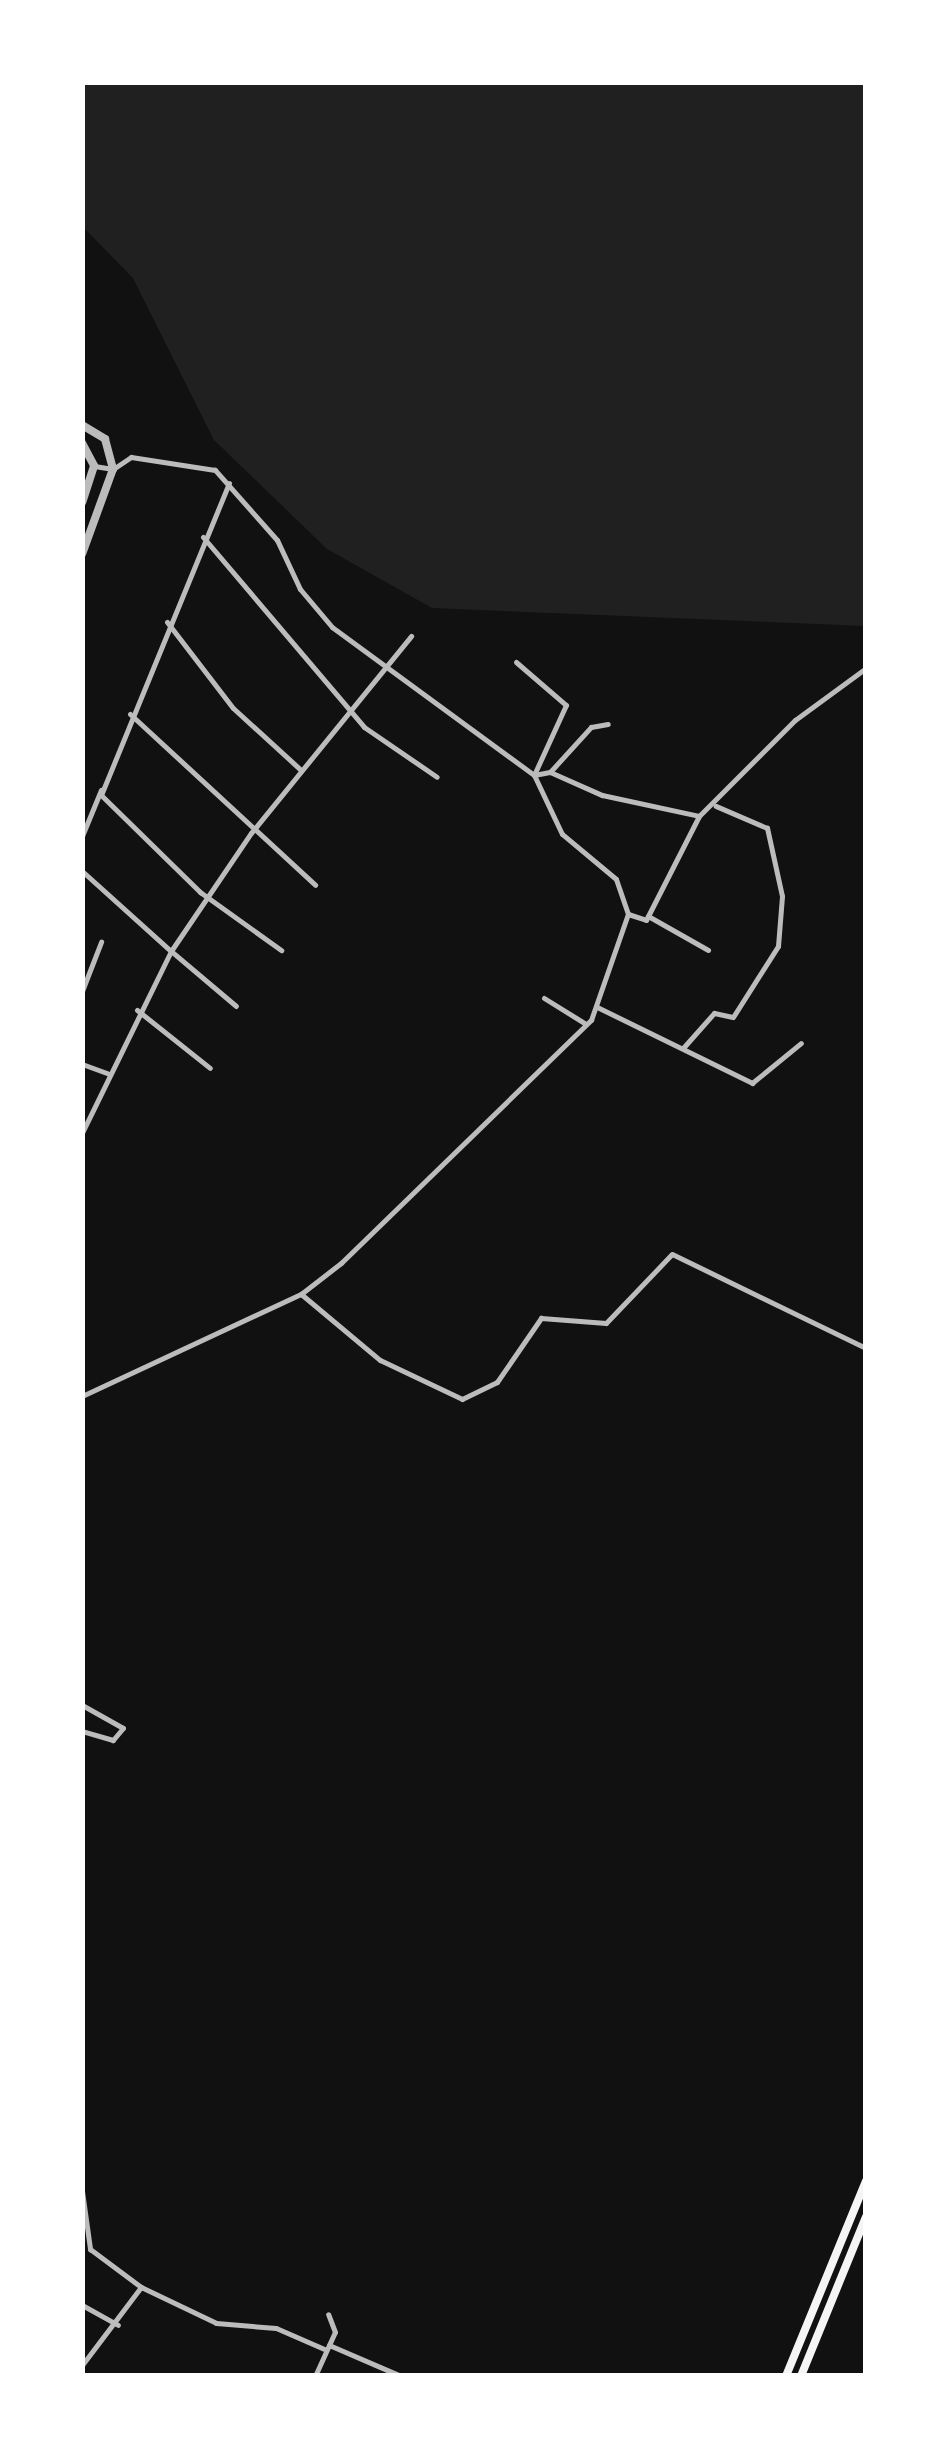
<!DOCTYPE html>
<html>
<head>
<meta charset="utf-8">
<style>
	body { margin:0 }
	#map { position:relative; width:948px; height:2458px; overflow:hidden; background:#111; font-family:"Nunito Sans",sans-serif }
	div>[style] { position:absolute }
	.green>* { inset:0; background:#202020 }
	.minor>* { height:5px; margin:-2.5px; padding:0 2.5px; transform-origin:2.5px; border-radius:2.5px; background:#bcbcbc }
	.tertiary>* { height:8px; margin:-4px; padding:0 4px; transform-origin:4px; border-radius:4px; background:#bcbcbc }
	.secondary>* { height:8px; margin:-4px; padding:0 4px; transform-origin:4px; border-radius:4px; background:#f5f5f5 }
	span { translate:-50% -50%; white-space:nowrap; text-align:center; line-height:1.15; -webkit-text-stroke:10px #fff; paint-order:stroke }
	.frame { position:absolute; inset:0; border:85px solid #fff; pointer-events:none }
</style>
</head>
<body>
<div id="map">
	<div class="green">
		<i style="clip-path:polygon(82px 83px,865px 83px,865px 626px,432px 608px,327px 549px,214px 440px,133px 278px,83px 227px)"></i>
	</div>
	<div class="minor">
		<i style="left:229px;top:483px;width:337px;rotate:112.3deg"></i>
		<i style="left:101px;top:795px;width:139px;rotate:44.4deg"></i>
		<i style="left:200px;top:892px;width:100px;rotate:35.6deg"></i>
		<i style="left:203px;top:537px;width:249px;rotate:49.7deg"></i>
		<i style="left:364px;top:727px;width:88px;rotate:34.4deg"></i>
		<i style="left:167px;top:622px;width:108px;rotate:52.5deg"></i>
		<i style="left:233px;top:708px;width:92px;rotate:42.4deg"></i>
		<i style="left:516px;top:662px;width:66px;rotate:40.7deg"></i>
		<i style="left:566px;top:705px;width:77px;rotate:114.6deg"></i>
		<i style="left:130px;top:714px;width:252px;rotate:42.7deg"></i>
		<i style="left:550px;top:772px;width:61px;rotate:-47.7deg"></i>
		<i style="left:591px;top:727px;width:17px;rotate:-10deg"></i>
		<i style="left:534px;top:775px;width:16px;rotate:-11deg"></i>
		<i style="left:550px;top:772px;width:57px;rotate:23.9deg"></i>
		<i style="left:602px;top:795px;width:99px;rotate:12.2deg"></i>
		<i style="left:699px;top:816px;width:136px;rotate:-45deg"></i>
		<i style="left:795px;top:720px;width:88px;rotate:-36.2deg"></i>
		<i style="left:82px;top:836px;width:50px;rotate:-67.6deg"></i>
		<i style="left:82px;top:871px;width:120px;rotate:42deg"></i>
		<i style="left:171px;top:951px;width:203px;rotate:116.1deg"></i>
		<i style="left:628px;top:914px;width:19px;rotate:18deg"></i>
		<i style="left:646px;top:920px;width:117px;rotate:-63deg"></i>
		<i style="left:648px;top:916px;width:69px;rotate:29.5deg"></i>
		<i style="left:82px;top:991px;width:53px;rotate:-68.8deg"></i>
		<i style="left:544px;top:998px;width:49px;rotate:31.8deg"></i>
		<i style="left:236px;top:1006px;width:85px;rotate:-139.8deg"></i>
		<i style="left:171px;top:951px;width:143px;rotate:-55.9deg"></i>
		<i style="left:251px;top:833px;width:254px;rotate:-50.9deg"></i>
		<i style="left:597px;top:1007px;width:173px;rotate:26.1deg"></i>
		<i style="left:752px;top:1083px;width:63px;rotate:-39.2deg"></i>
		<i style="left:137px;top:1010px;width:93px;rotate:38.5deg"></i>
		<i style="left:683px;top:1048px;width:47px;rotate:-48.5deg"></i>
		<i style="left:714px;top:1013px;width:19px;rotate:12deg"></i>
		<i style="left:733px;top:1017px;width:84px;rotate:-57.6deg"></i>
		<i style="left:778px;top:946px;width:50px;rotate:-85.4deg"></i>
		<i style="left:782px;top:896px;width:70px;rotate:-102.4deg"></i>
		<i style="left:767px;top:828px;width:56px;rotate:-156.7deg"></i>
		<i style="left:82px;top:1064px;width:27px;rotate:20deg"></i>
		<i style="left:301px;top:1294px;width:103px;rotate:39.9deg"></i>
		<i style="left:380px;top:1360px;width:91px;rotate:25.4deg"></i>
		<i style="left:462px;top:1399px;width:39px;rotate:-26deg"></i>
		<i style="left:497px;top:1382px;width:78px;rotate:-55.5deg"></i>
		<i style="left:541px;top:1318px;width:65px;rotate:4.4deg"></i>
		<i style="left:606px;top:1323px;width:95px;rotate:-46.3deg"></i>
		<i style="left:672px;top:1254px;width:216px;rotate:25.9deg"></i>
		<i style="left:82px;top:1396px;width:242px;rotate:-25deg"></i>
		<i style="left:301px;top:1294px;width:51px;rotate:-37.8deg"></i>
		<i style="left:341px;top:1263px;width:349px;rotate:-44.2deg"></i>
		<i style="left:591px;top:1020px;width:112px;rotate:-70.8deg"></i>
		<i style="left:628px;top:914px;width:37px;rotate:-109deg"></i>
		<i style="left:616px;top:879px;width:70px;rotate:-140.2deg"></i>
		<i style="left:562px;top:834px;width:65px;rotate:-115.4deg"></i>
		<i style="left:534px;top:775px;width:250px;rotate:-143.8deg"></i>
		<i style="left:332px;top:627px;width:50px;rotate:-130.1deg"></i>
		<i style="left:300px;top:589px;width:54px;rotate:-115.1deg"></i>
		<i style="left:277px;top:540px;width:94px;rotate:-131.5deg"></i>
		<i style="left:215px;top:470px;width:85px;rotate:-171.2deg"></i>
		<i style="left:131px;top:457px;width:22px;rotate:146deg"></i>
		<i style="left:113px;top:469px;width:19px;rotate:-171deg"></i>
		<i style="left:82px;top:1705px;width:47px;rotate:29.3deg"></i>
		<i style="left:123px;top:1728px;width:16px;rotate:130deg"></i>
		<i style="left:113px;top:1740px;width:32px;rotate:-164deg"></i>
		<i style="left:82px;top:2191px;width:59px;rotate:82.1deg"></i>
		<i style="left:90px;top:2249px;width:64px;rotate:36.7deg"></i>
		<i style="left:141px;top:2287px;width:98px;rotate:127.1deg"></i>
		<i style="left:141px;top:2287px;width:83px;rotate:25.6deg"></i>
		<i style="left:216px;top:2323px;width:60px;rotate:4.8deg"></i>
		<i style="left:276px;top:2328px;width:52px;rotate:23.6deg"></i>
		<i style="left:82px;top:2305px;width:41px;rotate:29.1deg"></i>
		<i style="left:329px;top:2345px;width:78px;rotate:23.3deg"></i>
		<i style="left:315px;top:2376px;width:48px;rotate:-65.6deg"></i>
		<i style="left:335px;top:2332px;width:19px;rotate:-111deg"></i>
	</div>
	<div class="tertiary">
		<i style="left:82px;top:425px;width:27px;rotate:31deg"></i>
		<i style="left:105px;top:439px;width:31px;rotate:75deg"></i>
		<i style="left:113px;top:469px;width:90px;rotate:110deg"></i>
		<i style="left:82px;top:443px;width:26px;rotate:62deg"></i>
		<i style="left:94px;top:466px;width:38px;rotate:108deg"></i>
	</div>
	<div class="secondary">
		<i style="left:786px;top:2376px;width:211px;rotate:-67.7deg"></i>
		<i style="left:801px;top:2376px;width:172px;rotate:-67.8deg"></i>
	</div>
	<div class="frame"></div>
</div>
</body>
</html>
